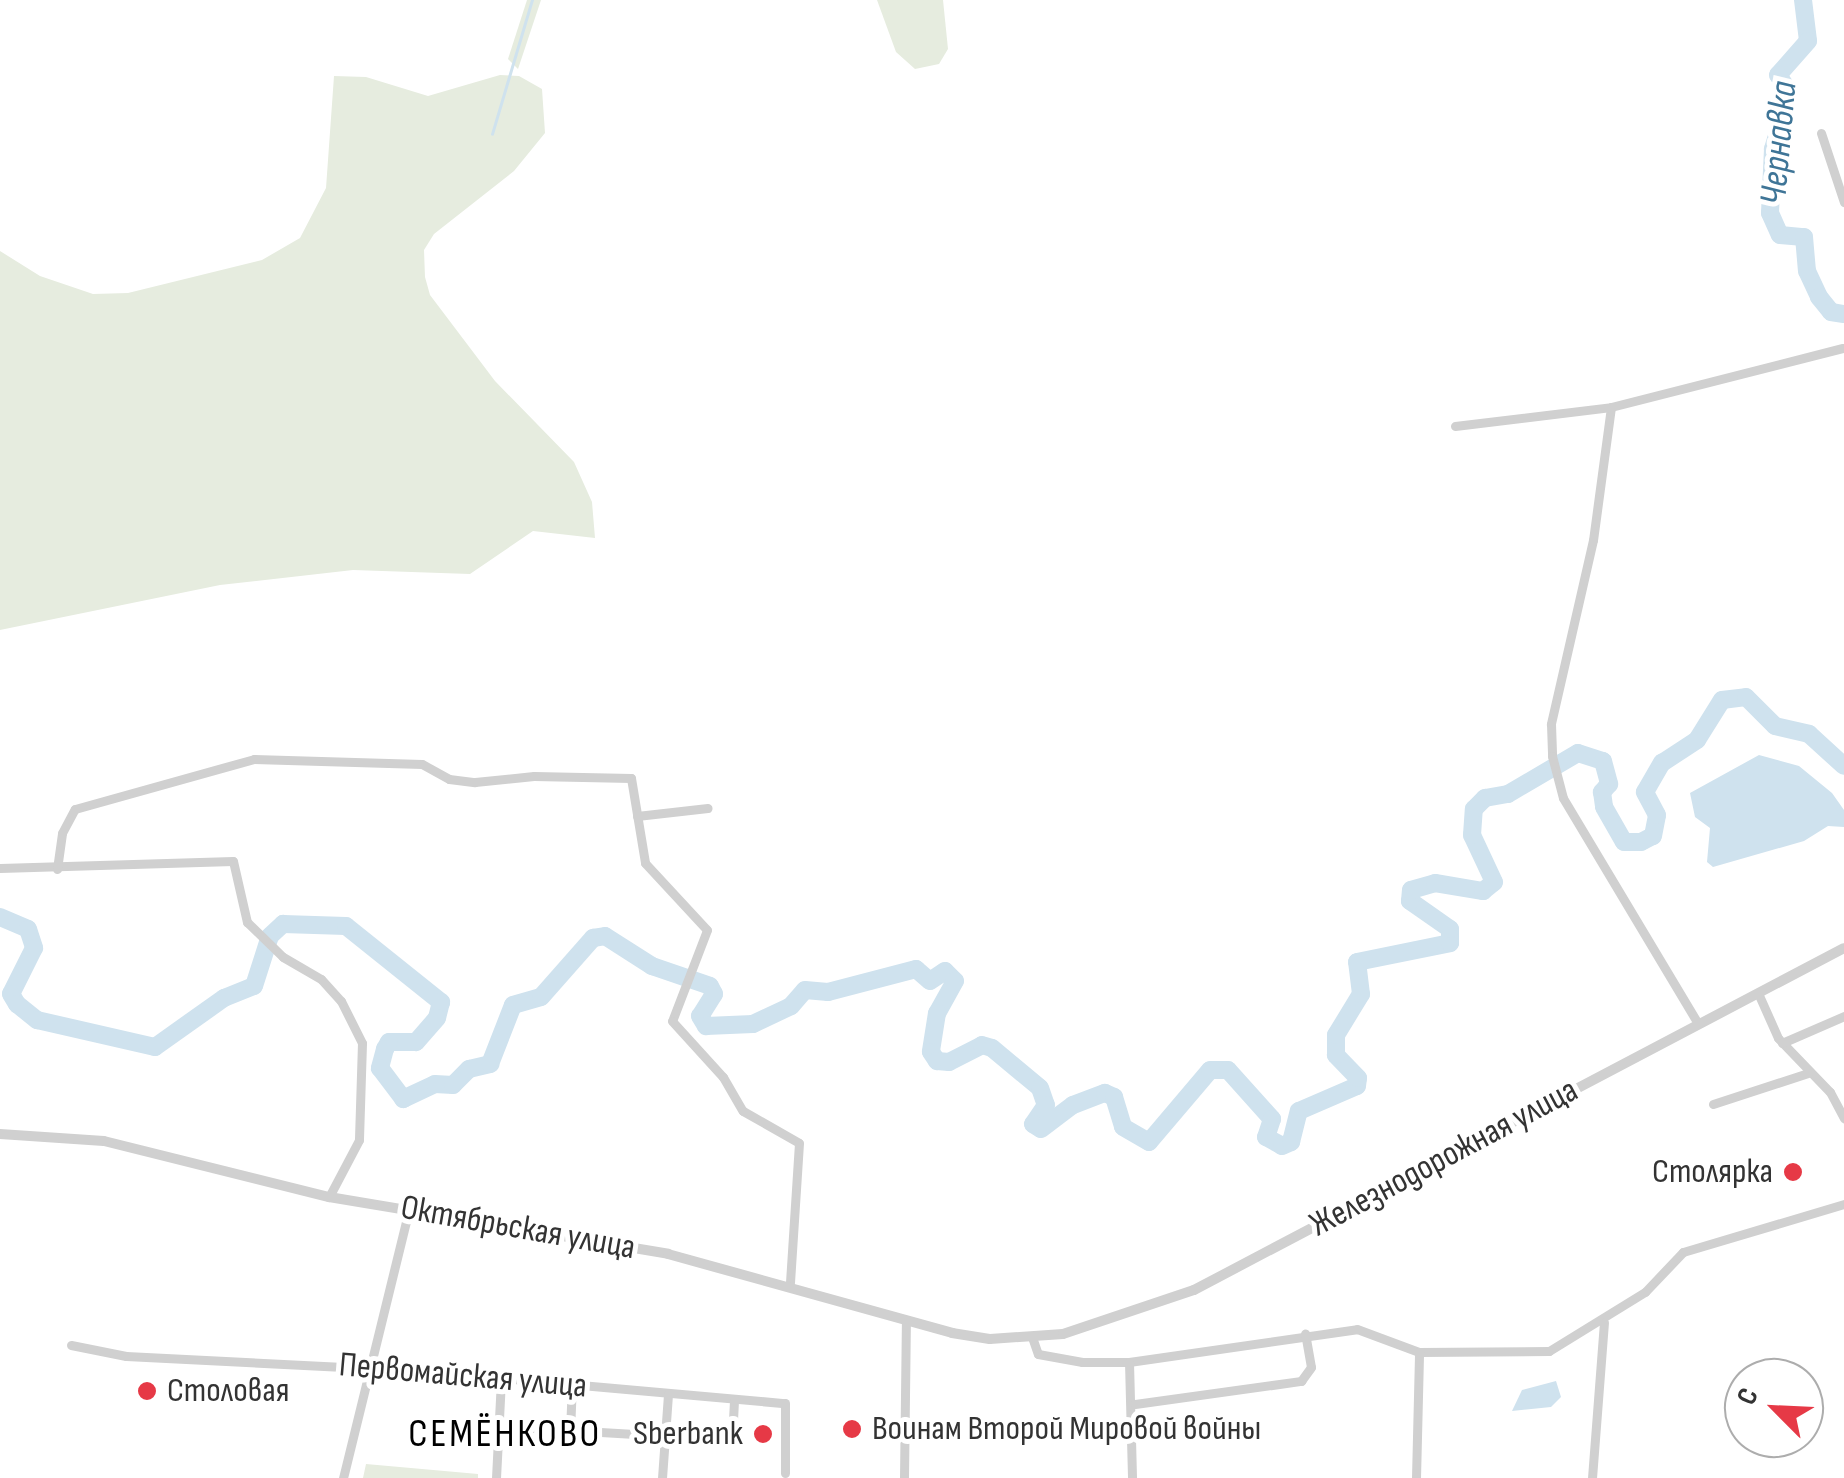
<!DOCTYPE html>
<html>
<head>
<meta charset="utf-8">
<style>
	body { margin:0 }
	#map { position:relative; width:1844px; height:1478px; overflow:hidden; background:#fff; font-family:"Sofia Sans Condensed",sans-serif }
	div>[style] { position:absolute }
	.green>* { inset:0; background:#e6ecdf }
	.water>* { inset:0; background:#cfe2ee }
	.stream>* { height:2.5px; margin:-1.25px; padding:0 1.25px; transform-origin:1.25px; border-radius:1.25px; background:#cfe2ee }
	.river>* { height:18px; margin:-9px; padding:0 9px; transform-origin:9px; border-radius:9px; background:#cfe2ee }
	.minor>* { height:9px; margin:-4.5px; padding:0 4.5px; transform-origin:4.5px; border-radius:4.5px; background:#d0d0d0 }
	.tertiary>* { height:10px; margin:-5px; padding:0 5px; transform-origin:5px; border-radius:5px; background:#d0d0d0 }
	.dots>* { width:28px; height:28px; translate:-50% -50%; box-sizing:border-box; border:5px solid #fff; border-radius:50% }
	span { translate:-50% -50%; white-space:nowrap; text-align:center; line-height:1.15; -webkit-text-stroke:10px #fff; paint-order:stroke }
	.street-label { font-size:35px; color:#333 }
	.poi-label { font-size:35px; color:#333 }
	.right { translate:-100% -50%; text-align:right }
	.left { translate:0 -50%; text-align:left }
	.water-label { font-size:38px; color:#3f7597; font-style:italic }
	.quarter-label { font-size:40px; color:#000; letter-spacing:2.5px }
	.north { position:absolute; left:1724px; top:1358px; width:100px; height:100px; box-sizing:border-box; background:#fff; border:2px solid #adadad; border-radius:50%; rotate:294deg; font-size:28px; font-weight:700; line-height:40px; text-align:center; color:#333 }
	.north::after { content:''; display:block; margin:auto; width:35px; height:45px; background:#e63946; clip-path:polygon(50% 0,100% 100%,50% 72%,0 100%) }
</style>
</head>
<body>
<div id="map">
	<div class="green">
		<i style="clip-path:polygon(527px 0,541px 0,518px 69px,508px 59px)"></i>
		<i style="clip-path:polygon(877px 0,943px 0,948px 49px,939px 64px,915px 69px,896px 52px)"></i>
		<i style="clip-path:polygon(500px 75px,519px 76px,542px 89px,545px 133px,514px 171px,434px 234px,424px 250px,425px 277px,430px 295px,495px 381px,574px 462px,592px 502px,595px 538px,533px 531px,470px 574px,353px 570px,220px 585px,0 630px,0 251px,40px 276px,93px 294px,128px 293px,262px 260px,300px 238px,326px 188px,334px 76px,366px 77px,428px 96px)"></i>
		<i style="clip-path:polygon(366px 1464px,478px 1474px,478px 1478px,363px 1478px)"></i>
	</div>
	<div class="water">
		<i style="clip-path:polygon(1759px 755px,1799px 766px,1832px 793px,1844px 810px,1844px 827px,1828px 826px,1804px 841px,1713px 867px,1707px 862px,1710px 828px,1695px 817px,1690px 793px)"></i>
		<i style="clip-path:polygon(1556px 1381px,1561px 1397px,1551px 1407px,1512px 1411px,1522px 1390px)"></i>
	</div>
	<div class="stream">
		<i style="left:492px;top:134px;width:140px;rotate:-73.4deg"></i>
	</div>
	<div class="river">
		<i style="left:1803px;top:0;width:41px;rotate:83deg"></i>
		<i style="left:1808px;top:41px;width:45px;rotate:131.4deg"></i>
		<i style="left:1778px;top:75px;width:22px;rotate:56deg"></i>
		<i style="left:1790px;top:93px;width:59px;rotate:106.9deg"></i>
		<i style="left:1773px;top:149px;width:64px;rotate:92.7deg"></i>
		<i style="left:1770px;top:213px;width:24px;rotate:66deg"></i>
		<i style="left:1780px;top:235px;width:24px;rotate:5deg"></i>
		<i style="left:1804px;top:237px;width:34px;rotate:85deg"></i>
		<i style="left:1807px;top:271px;width:29px;rotate:65deg"></i>
		<i style="left:1819px;top:297px;width:19px;rotate:51deg"></i>
		<i style="left:1831px;top:312px;width:13px;rotate:9deg"></i>
		<i style="left:0;top:917px;width:30px;rotate:23deg"></i>
		<i style="left:28px;top:929px;width:20px;rotate:72deg"></i>
		<i style="left:34px;top:948px;width:51px;rotate:116.6deg"></i>
		<i style="left:11px;top:994px;width:12px;rotate:59deg"></i>
		<i style="left:17px;top:1004px;width:26px;rotate:39deg"></i>
		<i style="left:37px;top:1020px;width:121px;rotate:12.9deg"></i>
		<i style="left:155px;top:1047px;width:85px;rotate:-35.4deg"></i>
		<i style="left:224px;top:998px;width:32px;rotate:-22deg"></i>
		<i style="left:254px;top:986px;width:52px;rotate:-72.3deg"></i>
		<i style="left:270px;top:936px;width:18px;rotate:-43deg"></i>
		<i style="left:283px;top:924px;width:63px;rotate:1.8deg"></i>
		<i style="left:346px;top:926px;width:122px;rotate:38.7deg"></i>
		<i style="left:441px;top:1002px;width:16px;rotate:104deg"></i>
		<i style="left:437px;top:1018px;width:32px;rotate:131deg"></i>
		<i style="left:416px;top:1042px;width:27px;rotate:180deg"></i>
		<i style="left:389px;top:1042px;width:8px;rotate:120deg"></i>
		<i style="left:385px;top:1049px;width:20px;rotate:105deg"></i>
		<i style="left:380px;top:1068px;width:39px;rotate:53deg"></i>
		<i style="left:403px;top:1099px;width:35px;rotate:-25deg"></i>
		<i style="left:435px;top:1084px;width:18px;rotate:3deg"></i>
		<i style="left:453px;top:1085px;width:23px;rotate:-45deg"></i>
		<i style="left:469px;top:1069px;width:22px;rotate:-13deg"></i>
		<i style="left:490px;top:1064px;width:63px;rotate:-68.7deg"></i>
		<i style="left:513px;top:1005px;width:29px;rotate:-16deg"></i>
		<i style="left:541px;top:997px;width:79px;rotate:-48.6deg"></i>
		<i style="left:593px;top:938px;width:12px;rotate:-9deg"></i>
		<i style="left:605px;top:936px;width:56px;rotate:32.6deg"></i>
		<i style="left:652px;top:966px;width:61px;rotate:19deg"></i>
		<i style="left:710px;top:986px;width:9px;rotate:63deg"></i>
		<i style="left:714px;top:994px;width:26px;rotate:122deg"></i>
		<i style="left:700px;top:1016px;width:12px;rotate:59deg"></i>
		<i style="left:706px;top:1026px;width:47px;rotate:-2.4deg"></i>
		<i style="left:753px;top:1024px;width:42px;rotate:-25.3deg"></i>
		<i style="left:791px;top:1006px;width:21px;rotate:-49deg"></i>
		<i style="left:805px;top:990px;width:23px;rotate:5deg"></i>
		<i style="left:828px;top:992px;width:91px;rotate:-14.6deg"></i>
		<i style="left:916px;top:969px;width:18px;rotate:41deg"></i>
		<i style="left:930px;top:981px;width:18px;rotate:-34deg"></i>
		<i style="left:945px;top:971px;width:14px;rotate:45deg"></i>
		<i style="left:955px;top:981px;width:37px;rotate:119deg"></i>
		<i style="left:937px;top:1013px;width:39px;rotate:99deg"></i>
		<i style="left:931px;top:1052px;width:11px;rotate:56deg"></i>
		<i style="left:937px;top:1061px;width:12px;rotate:5deg"></i>
		<i style="left:949px;top:1062px;width:37px;rotate:-27deg"></i>
		<i style="left:982px;top:1045px;width:10px;rotate:17deg"></i>
		<i style="left:992px;top:1048px;width:62px;rotate:39.8deg"></i>
		<i style="left:1040px;top:1088px;width:18px;rotate:71deg"></i>
		<i style="left:1046px;top:1105px;width:23px;rotate:124deg"></i>
		<i style="left:1033px;top:1124px;width:9px;rotate:32deg"></i>
		<i style="left:1041px;top:1129px;width:40px;rotate:-37deg"></i>
		<i style="left:1073px;top:1105px;width:34px;rotate:-21deg"></i>
		<i style="left:1105px;top:1093px;width:10px;rotate:24deg"></i>
		<i style="left:1114px;top:1097px;width:31px;rotate:73deg"></i>
		<i style="left:1123px;top:1127px;width:30px;rotate:30deg"></i>
		<i style="left:1149px;top:1142px;width:94px;rotate:-49.7deg"></i>
		<i style="left:1210px;top:1070px;width:18px"></i>
		<i style="left:1228px;top:1070px;width:66px;rotate:48.1deg"></i>
		<i style="left:1272px;top:1119px;width:19px;rotate:108deg"></i>
		<i style="left:1266px;top:1137px;width:18px;rotate:29deg"></i>
		<i style="left:1282px;top:1146px;width:10px;rotate:-24deg"></i>
		<i style="left:1291px;top:1142px;width:32px;rotate:-76deg"></i>
		<i style="left:1299px;top:1111px;width:63px;rotate:-23.3deg"></i>
		<i style="left:1357px;top:1086px;width:8px;rotate:-83deg"></i>
		<i style="left:1358px;top:1078px;width:32px;rotate:-134deg"></i>
		<i style="left:1336px;top:1055px;width:20px;rotate:-90deg"></i>
		<i style="left:1336px;top:1035px;width:48px;rotate:-58.6deg"></i>
		<i style="left:1361px;top:994px;width:32px;rotate:-97deg"></i>
		<i style="left:1357px;top:962px;width:95px;rotate:-11.5deg"></i>
		<i style="left:1450px;top:943px;width:14px;rotate:-90deg"></i>
		<i style="left:1450px;top:929px;width:49px;rotate:-145deg"></i>
		<i style="left:1410px;top:901px;width:11px;rotate:-85deg"></i>
		<i style="left:1411px;top:890px;width:25px;rotate:-16deg"></i>
		<i style="left:1435px;top:883px;width:49px;rotate:9.5deg"></i>
		<i style="left:1483px;top:891px;width:14px;rotate:-39deg"></i>
		<i style="left:1494px;top:882px;width:52px;rotate:-115.1deg"></i>
		<i style="left:1472px;top:835px;width:26px;rotate:-86deg"></i>
		<i style="left:1474px;top:809px;width:16px;rotate:-45deg"></i>
		<i style="left:1485px;top:798px;width:23px;rotate:-10deg"></i>
		<i style="left:1508px;top:794px;width:81px;rotate:-30.4deg"></i>
		<i style="left:1578px;top:753px;width:26px;rotate:18deg"></i>
		<i style="left:1603px;top:761px;width:24px;rotate:75deg"></i>
		<i style="left:1609px;top:784px;width:11px;rotate:131deg"></i>
		<i style="left:1602px;top:792px;width:15px;rotate:82deg"></i>
		<i style="left:1604px;top:807px;width:40px;rotate:60.3deg"></i>
		<i style="left:1624px;top:842px;width:17px"></i>
		<i style="left:1641px;top:842px;width:13px;rotate:-27deg"></i>
		<i style="left:1653px;top:836px;width:21px;rotate:-79deg"></i>
		<i style="left:1657px;top:815px;width:26px;rotate:-118deg"></i>
		<i style="left:1645px;top:792px;width:34px;rotate:-60deg"></i>
		<i style="left:1662px;top:763px;width:42px;rotate:-33.3deg"></i>
		<i style="left:1697px;top:740px;width:47px;rotate:-58deg"></i>
		<i style="left:1722px;top:700px;width:24px;rotate:-7deg"></i>
		<i style="left:1746px;top:697px;width:41px;rotate:45deg"></i>
		<i style="left:1775px;top:726px;width:35px;rotate:13deg"></i>
		<i style="left:1809px;top:734px;width:47px;rotate:42.4deg"></i>
	</div>
	<div class="minor">
		<i style="left:1821px;top:133px;width:73px;rotate:71.6deg"></i>
		<i style="left:1611px;top:407px;width:134px;rotate:97.7deg"></i>
		<i style="left:1593px;top:540px;width:189px;rotate:102.9deg"></i>
		<i style="left:1551px;top:724px;width:32px;rotate:88deg"></i>
		<i style="left:1552px;top:756px;width:43px;rotate:75.3deg"></i>
		<i style="left:1563px;top:798px;width:263px;rotate:59.1deg"></i>
		<i style="left:1455px;top:426px;width:157px;rotate:-6.9deg"></i>
		<i style="left:1611px;top:407px;width:239px;rotate:-14.3deg"></i>
		<i style="left:637px;top:816px;width:71px;rotate:-6.4deg"></i>
		<i style="left:0;top:868px;width:233px;rotate:-1.7deg"></i>
		<i style="left:233px;top:861px;width:63px;rotate:77.1deg"></i>
		<i style="left:247px;top:922px;width:50px;rotate:44.2deg"></i>
		<i style="left:283px;top:957px;width:44px;rotate:30.1deg"></i>
		<i style="left:321px;top:979px;width:30px;rotate:48deg"></i>
		<i style="left:341px;top:1001px;width:47px;rotate:63.4deg"></i>
		<i style="left:362px;top:1043px;width:97px;rotate:91.8deg"></i>
		<i style="left:359px;top:1140px;width:64px;rotate:117.8deg"></i>
		<i style="left:57px;top:869px;width:36px;rotate:-82deg"></i>
		<i style="left:62px;top:833px;width:27px;rotate:-62deg"></i>
		<i style="left:75px;top:809px;width:186px;rotate:-15.6deg"></i>
		<i style="left:254px;top:759px;width:168px;rotate:1.7deg"></i>
		<i style="left:422px;top:764px;width:31px;rotate:29deg"></i>
		<i style="left:449px;top:779px;width:26px;rotate:7deg"></i>
		<i style="left:475px;top:782px;width:59px;rotate:-5.8deg"></i>
		<i style="left:534px;top:776px;width:97px;rotate:1.2deg"></i>
		<i style="left:631px;top:778px;width:86px;rotate:80.6deg"></i>
		<i style="left:645px;top:863px;width:91px;rotate:47.2deg"></i>
		<i style="left:707px;top:930px;width:97px;rotate:111deg"></i>
		<i style="left:672px;top:1021px;width:76px;rotate:47.7deg"></i>
		<i style="left:723px;top:1077px;width:39px;rotate:60deg"></i>
		<i style="left:743px;top:1111px;width:64px;rotate:29.7deg"></i>
		<i style="left:799px;top:1143px;width:140px;rotate:93.7deg"></i>
		<i style="left:1758px;top:993px;width:49px;rotate:66deg"></i>
		<i style="left:1778px;top:1038px;width:75px;rotate:46.1deg"></i>
		<i style="left:1830px;top:1092px;width:30px;rotate:62deg"></i>
		<i style="left:1782px;top:1043px;width:68px;rotate:-23.5deg"></i>
		<i style="left:1713px;top:1104px;width:100px;rotate:-18.1deg"></i>
		<i style="left:1032px;top:1337px;width:18px;rotate:71deg"></i>
		<i style="left:1038px;top:1354px;width:45px;rotate:10.3deg"></i>
		<i style="left:1082px;top:1362px;width:47px"></i>
		<i style="left:1129px;top:1362px;width:230px;rotate:-8.2deg"></i>
		<i style="left:1357px;top:1329px;width:66px;rotate:20.4deg"></i>
		<i style="left:1419px;top:1352px;width:130px;rotate:-0.4deg"></i>
		<i style="left:1549px;top:1351px;width:113px;rotate:-31.6deg"></i>
		<i style="left:1645px;top:1292px;width:55px;rotate:-46.5deg"></i>
		<i style="left:1683px;top:1252px;width:168px;rotate:-16.6deg"></i>
		<i style="left:71px;top:1345px;width:56px;rotate:11.3deg"></i>
		<i style="left:126px;top:1356px;width:298px;rotate:2.9deg"></i>
		<i style="left:424px;top:1371px;width:362px;rotate:5.1deg"></i>
		<i style="left:785px;top:1403px;width:70px;rotate:90deg"></i>
		<i style="left:1129px;top:1362px;width:116px;rotate:88.5deg"></i>
		<i style="left:1135px;top:1404px;width:168px;rotate:-7.9deg"></i>
		<i style="left:1301px;top:1381px;width:17px;rotate:-54deg"></i>
		<i style="left:1311px;top:1367px;width:34px;rotate:-100deg"></i>
		<i style="left:499px;top:1426px;width:233px;rotate:3.4deg"></i>
		<i style="left:732px;top:1440px;width:40px;rotate:-87.1deg"></i>
		<i style="left:570px;top:1431px;width:47px;rotate:-87.6deg"></i>
		<i style="left:343px;top:1478px;width:277px;rotate:-76.2deg"></i>
		<i style="left:496px;top:1478px;width:98px;rotate:-87.1deg"></i>
		<i style="left:662px;top:1478px;width:84px;rotate:-85.9deg"></i>
		<i style="left:904px;top:1478px;width:157px;rotate:-89.3deg"></i>
		<i style="left:1416px;top:1478px;width:126px;rotate:-88.6deg"></i>
		<i style="left:1592px;top:1478px;width:156px;rotate:-85.6deg"></i>
	</div>
	<div class="tertiary">
		<i style="left:0;top:1134px;width:104px;rotate:3.9deg"></i>
		<i style="left:104px;top:1141px;width:232px;rotate:14deg"></i>
		<i style="left:329px;top:1197px;width:344px;rotate:9.5deg"></i>
		<i style="left:668px;top:1254px;width:295px;rotate:15.5deg"></i>
		<i style="left:952px;top:1333px;width:38px;rotate:9deg"></i>
		<i style="left:990px;top:1339px;width:73px;rotate:-3.9deg"></i>
		<i style="left:1063px;top:1334px;width:138px;rotate:-18.6deg"></i>
		<i style="left:1194px;top:1290px;width:734px;rotate:-27.75deg"></i>
	</div>
	<div class="dots">
		<i style="left:1793px;top:1172px;background:#e63946"></i>
		<i style="left:147px;top:1391px;background:#e63946"></i>
		<i style="left:852px;top:1429px;background:#e63946"></i>
		<i style="left:763px;top:1434px;background:#e63946"></i>
	</div>
	<div class="street-label">
		<span style="left:1444px;top:1158px;rotate:-28deg">Железнодорожная улица</span>
		<span style="left:518px;top:1228px;rotate:10deg">Октябрьская улица</span>
		<span style="left:463px;top:1376px;rotate:5deg">Первомайская улица</span>
	</div>
	<div class="poi-label">
		<span class="right" style="left:1773px;top:1172px">Столярка</span>
		<span class="left" style="left:167px;top:1391px">Столовая</span>
		<span class="left" style="left:872px;top:1429px">Воинам Второй Мировой войны</span>
		<span class="right" style="left:743px;top:1434px">Sberbank</span>
	</div>
	<div class="water-label">
		<span style="left:1779px;top:143px;rotate:-85deg">Чернавка</span>
	</div>
	<div class="quarter-label">
		<span style="left:505px;top:1434px">СЕМЁНКОВО</span>
	</div>
	<div class="north">С</div>
</div>
</body>
</html>
